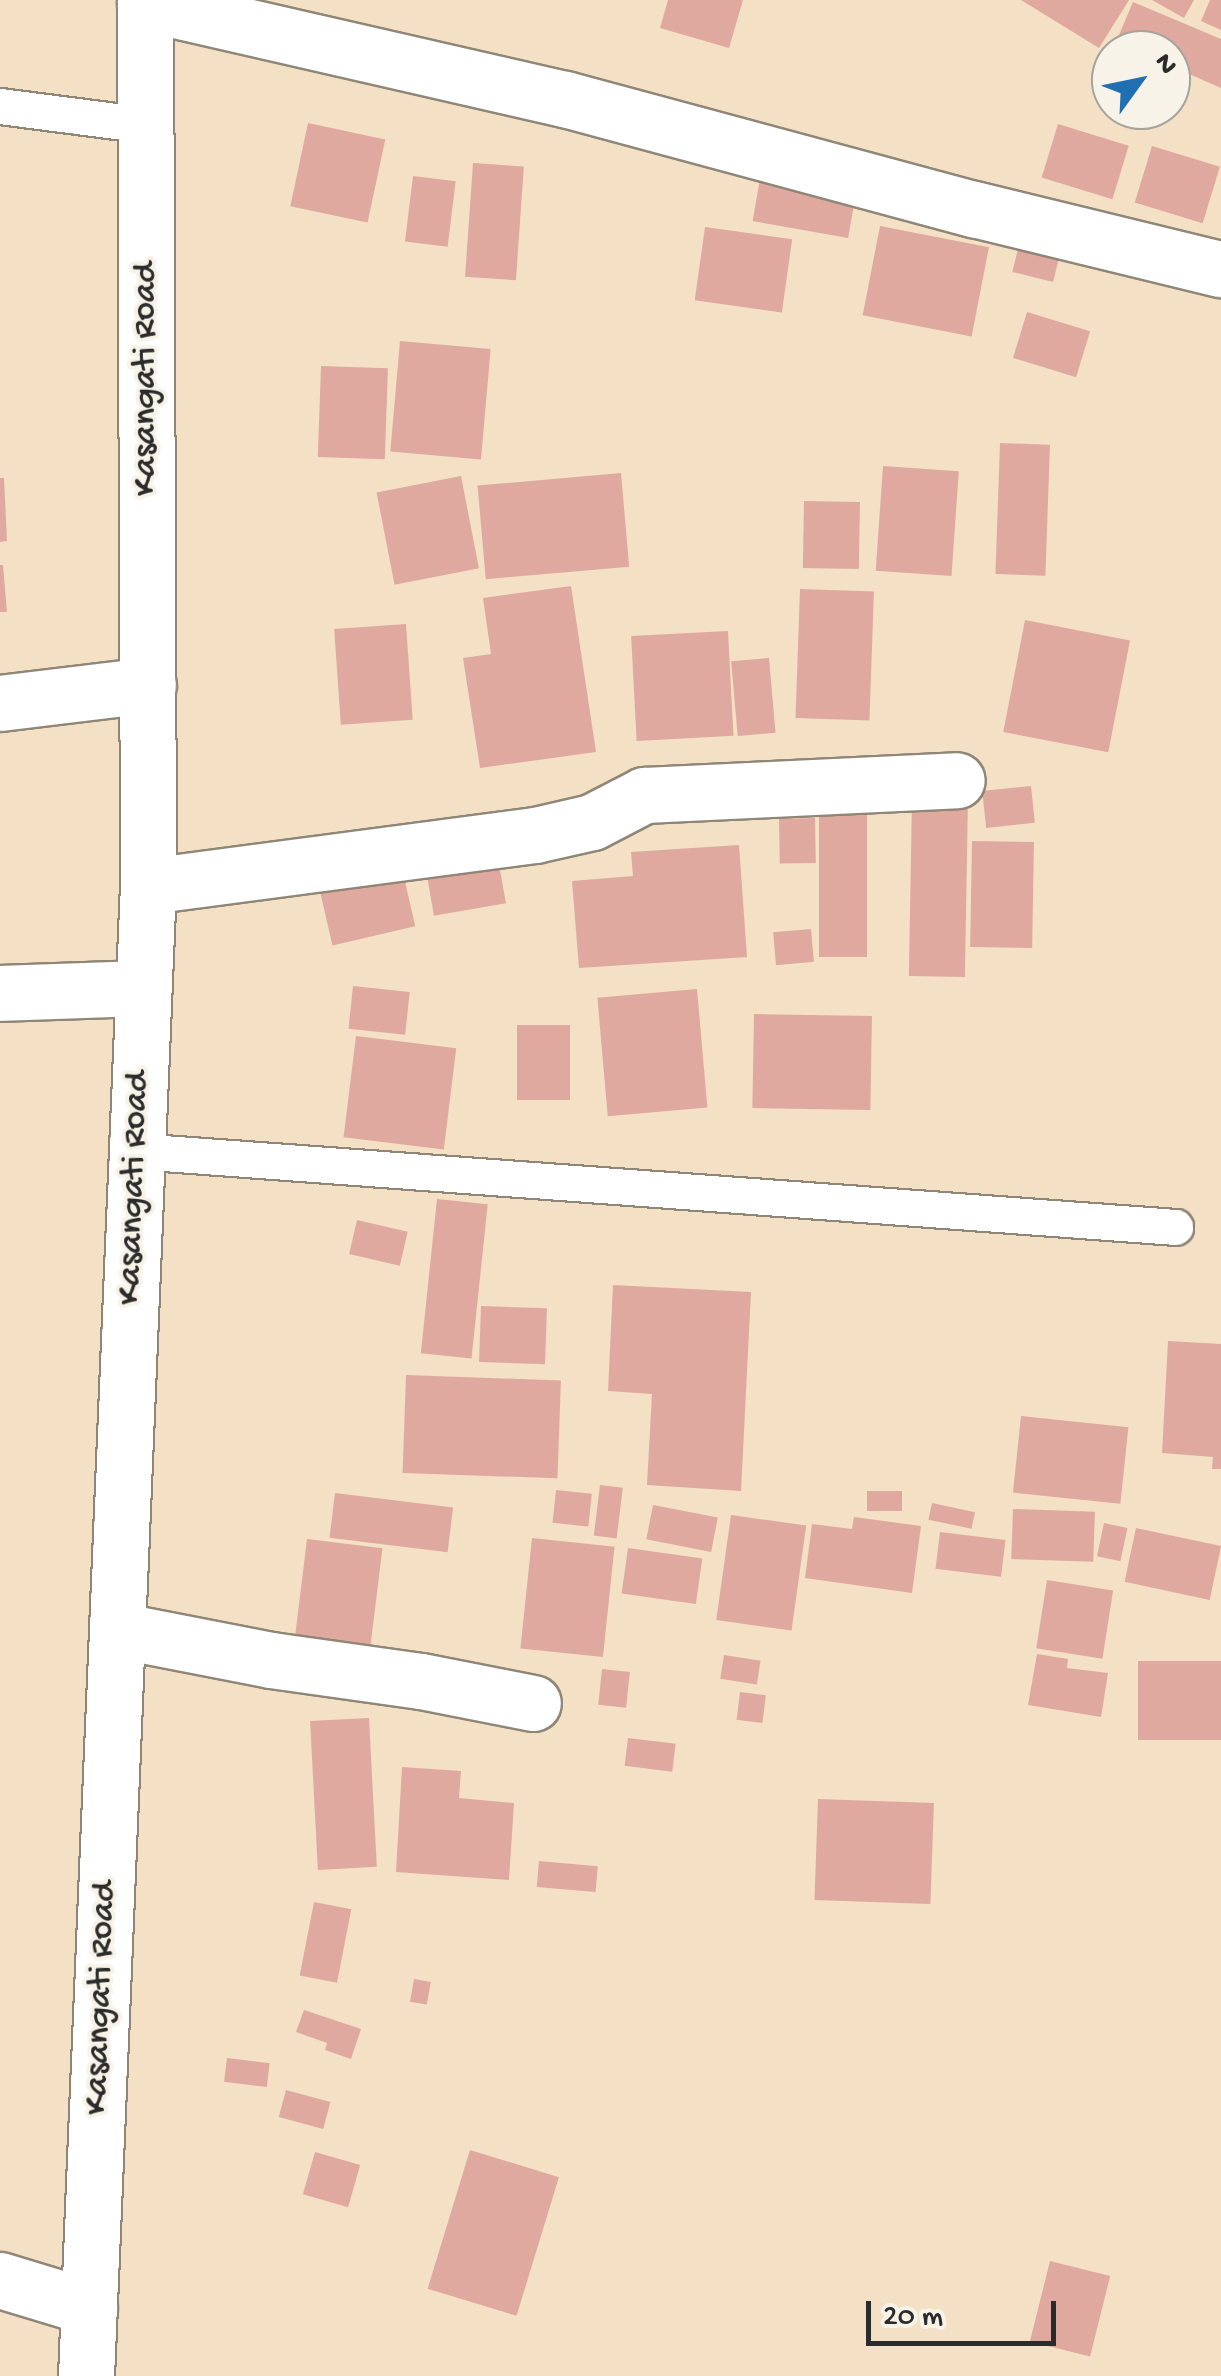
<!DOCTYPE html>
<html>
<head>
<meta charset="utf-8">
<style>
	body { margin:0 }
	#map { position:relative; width:1221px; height:2376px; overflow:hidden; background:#f3e0c5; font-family:"Gochi Hand",sans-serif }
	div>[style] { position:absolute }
	.building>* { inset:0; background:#dfa99f; transform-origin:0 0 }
	.roads { filter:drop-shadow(2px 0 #8f8678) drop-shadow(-2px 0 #8f8678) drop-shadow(0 2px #8f8678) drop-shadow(0 -2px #8f8678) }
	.service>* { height:35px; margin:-17.5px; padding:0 17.5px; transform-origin:17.5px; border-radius:17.5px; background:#fff }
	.minor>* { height:55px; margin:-27.5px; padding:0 27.5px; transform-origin:27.5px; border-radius:27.5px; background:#fff }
	.tertiary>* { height:55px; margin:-27.5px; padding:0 27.5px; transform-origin:27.5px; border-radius:27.5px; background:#fff }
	span { translate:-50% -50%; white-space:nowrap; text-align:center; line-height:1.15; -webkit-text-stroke:8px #f7f3e8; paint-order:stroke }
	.street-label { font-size:35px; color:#2b2b2b }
	.north { position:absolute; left:1091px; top:30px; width:100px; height:100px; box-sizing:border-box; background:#f7f3e8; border:2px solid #a5a39c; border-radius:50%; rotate:57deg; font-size:28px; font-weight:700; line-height:40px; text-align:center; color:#2b2b2b }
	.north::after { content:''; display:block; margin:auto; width:35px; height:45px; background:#1f6fb2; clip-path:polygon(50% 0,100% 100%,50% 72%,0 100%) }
	.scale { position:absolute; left:866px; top:2301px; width:190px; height:45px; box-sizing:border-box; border:5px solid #2b2b2b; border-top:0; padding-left:12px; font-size:30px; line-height:35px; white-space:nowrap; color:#2b2b2b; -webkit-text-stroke:8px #f7f3e8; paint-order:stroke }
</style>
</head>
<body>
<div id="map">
	<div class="building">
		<i style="clip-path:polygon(668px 0,743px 0,729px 48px,660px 28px)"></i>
		<i style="clip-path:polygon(1021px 0,1129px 0,1099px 48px)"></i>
		<i style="clip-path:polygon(1152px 0,1194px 0,1184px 18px)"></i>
		<i style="clip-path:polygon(1210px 0,1221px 0,1221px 30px,1201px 21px)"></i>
		<i style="clip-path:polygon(1133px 2px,1221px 39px,1221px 88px,1171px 66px,1171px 50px,1133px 50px,1116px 42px)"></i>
		<i style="left:308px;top:123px;width:79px;height:85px;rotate:12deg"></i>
		<i style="left:1058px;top:124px;width:74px;height:56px;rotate:17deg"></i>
		<i style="left:1152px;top:146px;width:71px;height:59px;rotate:17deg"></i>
		<i style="left:763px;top:162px;width:97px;height:60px;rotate:10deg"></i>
		<i style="left:473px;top:163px;width:51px;height:114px;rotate:4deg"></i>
		<i style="left:413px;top:176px;width:43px;height:66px;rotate:7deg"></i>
		<i style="left:880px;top:226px;width:111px;height:91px;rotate:11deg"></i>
		<i style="left:705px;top:227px;width:88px;height:74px;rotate:8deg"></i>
		<i style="left:1021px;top:237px;width:42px;height:36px;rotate:14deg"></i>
		<i style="left:1027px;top:312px;width:66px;height:48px;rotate:17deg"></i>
		<i style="left:400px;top:341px;width:91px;height:111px;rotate:5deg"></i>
		<i style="left:321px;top:366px;width:67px;height:91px;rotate:2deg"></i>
		<i style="left:1000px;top:443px;width:50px;height:131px;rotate:2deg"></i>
		<i style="left:883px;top:466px;width:76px;height:105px;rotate:4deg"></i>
		<i style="left:621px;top:473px;width:94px;height:144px;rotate:85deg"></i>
		<i style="left:461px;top:476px;width:94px;height:86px;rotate:79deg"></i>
		<i style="clip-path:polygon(0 478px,4px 478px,7px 541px,0 542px)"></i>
		<i style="left:804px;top:501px;width:56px;height:67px;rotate:1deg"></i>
		<i style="clip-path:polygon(0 565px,3px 565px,7px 612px,0 612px)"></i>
		<i style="clip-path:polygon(571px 586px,596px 752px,480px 768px,463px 658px,491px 654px,483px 598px)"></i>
		<i style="left:800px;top:589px;width:74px;height:129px;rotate:2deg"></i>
		<i style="left:1025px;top:620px;width:107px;height:114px;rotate:11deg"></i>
		<i style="left:406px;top:624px;width:96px;height:72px;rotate:86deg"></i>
		<i style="left:728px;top:631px;width:105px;height:97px;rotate:87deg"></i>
		<i style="left:769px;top:658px;width:75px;height:38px;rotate:85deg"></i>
		<i style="left:1031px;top:786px;width:37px;height:49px;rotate:84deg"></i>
		<i style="left:912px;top:797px;width:56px;height:179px;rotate:1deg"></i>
		<i style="left:819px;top:813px;width:48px;height:144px"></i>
		<i style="left:815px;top:818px;width:45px;height:36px;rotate:89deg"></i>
		<i style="left:972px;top:841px;width:62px;height:106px;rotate:1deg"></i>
		<i style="clip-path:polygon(739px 845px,747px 957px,579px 968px,572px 881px,633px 876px,631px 852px)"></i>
		<i style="left:496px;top:847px;width:57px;height:73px;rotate:80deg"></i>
		<i style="left:400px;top:860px;width:68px;height:85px;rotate:77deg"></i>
		<i style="left:811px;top:929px;width:33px;height:38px;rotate:85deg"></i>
		<i style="left:353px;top:986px;width:57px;height:43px;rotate:6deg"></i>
		<i style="left:697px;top:989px;width:119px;height:100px;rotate:85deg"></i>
		<i style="left:754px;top:1014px;width:118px;height:94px;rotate:1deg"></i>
		<i style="left:517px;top:1025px;width:53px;height:75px"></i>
		<i style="left:356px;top:1036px;width:101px;height:102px;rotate:7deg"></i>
		<i style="left:437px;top:1199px;width:51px;height:155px;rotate:6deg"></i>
		<i style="left:357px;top:1220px;width:52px;height:35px;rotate:13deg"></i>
		<i style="clip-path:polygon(613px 1285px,751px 1292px,741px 1491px,647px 1485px,652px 1394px,608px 1391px)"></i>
		<i style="left:481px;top:1306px;width:66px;height:56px;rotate:2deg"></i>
		<i style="clip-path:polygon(1168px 1341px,1221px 1344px,1221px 1469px,1212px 1469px,1213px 1457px,1162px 1453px)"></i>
		<i style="left:406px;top:1375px;width:155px;height:98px;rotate:2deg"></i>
		<i style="left:1021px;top:1416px;width:108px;height:77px;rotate:6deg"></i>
		<i style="left:600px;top:1485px;width:23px;height:51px;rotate:7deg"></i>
		<i style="left:556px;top:1490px;width:36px;height:33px;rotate:6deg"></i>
		<i style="left:867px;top:1491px;width:35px;height:20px"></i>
		<i style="left:335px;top:1493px;width:119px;height:45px;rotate:7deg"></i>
		<i style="left:932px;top:1503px;width:44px;height:17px;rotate:12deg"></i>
		<i style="left:653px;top:1505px;width:66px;height:35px;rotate:11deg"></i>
		<i style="left:1013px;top:1509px;width:82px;height:50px;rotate:2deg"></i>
		<i style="left:731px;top:1515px;width:76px;height:106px;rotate:8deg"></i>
		<i style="clip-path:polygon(854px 1517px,921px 1526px,912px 1593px,805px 1578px,812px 1524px,852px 1529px)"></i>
		<i style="left:1104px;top:1523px;width:24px;height:34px;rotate:12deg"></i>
		<i style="left:1136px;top:1528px;width:87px;height:55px;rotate:12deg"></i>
		<i style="left:940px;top:1532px;width:66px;height:37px;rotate:7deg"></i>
		<i style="left:532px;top:1538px;width:83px;height:111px;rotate:6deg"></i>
		<i style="left:307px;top:1539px;width:76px;height:109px;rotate:7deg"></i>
		<i style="left:628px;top:1548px;width:75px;height:46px;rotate:8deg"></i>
		<i style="left:1047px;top:1580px;width:67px;height:69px;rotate:9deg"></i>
		<i style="clip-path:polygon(1037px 1654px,1068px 1659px,1067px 1668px,1108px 1673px,1101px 1717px,1028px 1705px)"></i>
		<i style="left:724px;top:1655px;width:37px;height:24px;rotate:9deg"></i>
		<i style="left:1221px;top:1661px;width:79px;height:83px;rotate:90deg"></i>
		<i style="left:602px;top:1669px;width:28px;height:36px;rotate:6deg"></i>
		<i style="left:740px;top:1692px;width:26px;height:28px;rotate:7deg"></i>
		<i style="left:369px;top:1718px;width:149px;height:59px;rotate:87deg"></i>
		<i style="left:628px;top:1738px;width:48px;height:28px;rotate:7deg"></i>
		<i style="clip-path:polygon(402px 1767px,461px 1771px,459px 1798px,514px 1803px,509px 1880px,396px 1872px)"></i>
		<i style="left:818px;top:1799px;width:116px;height:101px;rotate:2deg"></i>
		<i style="left:539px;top:1861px;width:59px;height:26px;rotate:5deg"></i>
		<i style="left:314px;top:1902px;width:38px;height:75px;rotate:11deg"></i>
		<i style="left:414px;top:1979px;width:17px;height:23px;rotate:10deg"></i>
		<i style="clip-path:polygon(304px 2010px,361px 2029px,351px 2059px,325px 2050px,327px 2043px,296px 2032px)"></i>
		<i style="left:227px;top:2058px;width:43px;height:24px;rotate:7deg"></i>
		<i style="left:286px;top:2090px;width:46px;height:28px;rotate:15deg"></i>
		<i style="left:470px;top:2150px;width:93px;height:145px;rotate:17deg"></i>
		<i style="left:315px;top:2152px;width:47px;height:44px;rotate:16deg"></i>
		<i style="left:1050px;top:2261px;width:62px;height:83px;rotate:14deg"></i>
	</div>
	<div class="roads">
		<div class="service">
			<i style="left:0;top:106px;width:147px;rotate:7.4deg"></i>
			<i style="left:136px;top:1151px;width:1042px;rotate:4.18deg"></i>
		</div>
		<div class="minor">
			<i style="left:145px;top:3px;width:431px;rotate:12.9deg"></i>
			<i style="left:565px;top:99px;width:424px;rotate:15.1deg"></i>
			<i style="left:974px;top:209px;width:254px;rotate:13.7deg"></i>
			<i style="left:0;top:703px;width:149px;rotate:-6.9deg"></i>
			<i style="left:148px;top:886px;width:390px;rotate:-7.5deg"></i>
			<i style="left:535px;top:835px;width:58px;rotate:-12.8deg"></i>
			<i style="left:592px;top:822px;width:59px;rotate:-27.4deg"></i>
			<i style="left:644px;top:795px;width:313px;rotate:-2.7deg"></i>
			<i style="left:0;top:993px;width:143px;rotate:-2deg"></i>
			<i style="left:117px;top:1630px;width:157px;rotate:11deg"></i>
			<i style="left:271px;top:1660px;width:151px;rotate:8deg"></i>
			<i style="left:421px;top:1681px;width:114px;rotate:11.1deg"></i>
			<i style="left:0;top:2280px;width:93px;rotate:16.9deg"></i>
		</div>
		<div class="tertiary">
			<i style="left:86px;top:2376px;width:1491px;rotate:-87.62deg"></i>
			<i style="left:148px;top:886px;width:886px;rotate:-90.19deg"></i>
		</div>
	</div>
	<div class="street-label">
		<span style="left:147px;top:379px;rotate:-90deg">Kasangati Road</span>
		<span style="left:135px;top:1188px;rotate:-88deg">Kasangati Road</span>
		<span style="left:102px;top:1998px;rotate:-88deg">Kasangati Road</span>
	</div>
	<div class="north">N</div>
	<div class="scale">20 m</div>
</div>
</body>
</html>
